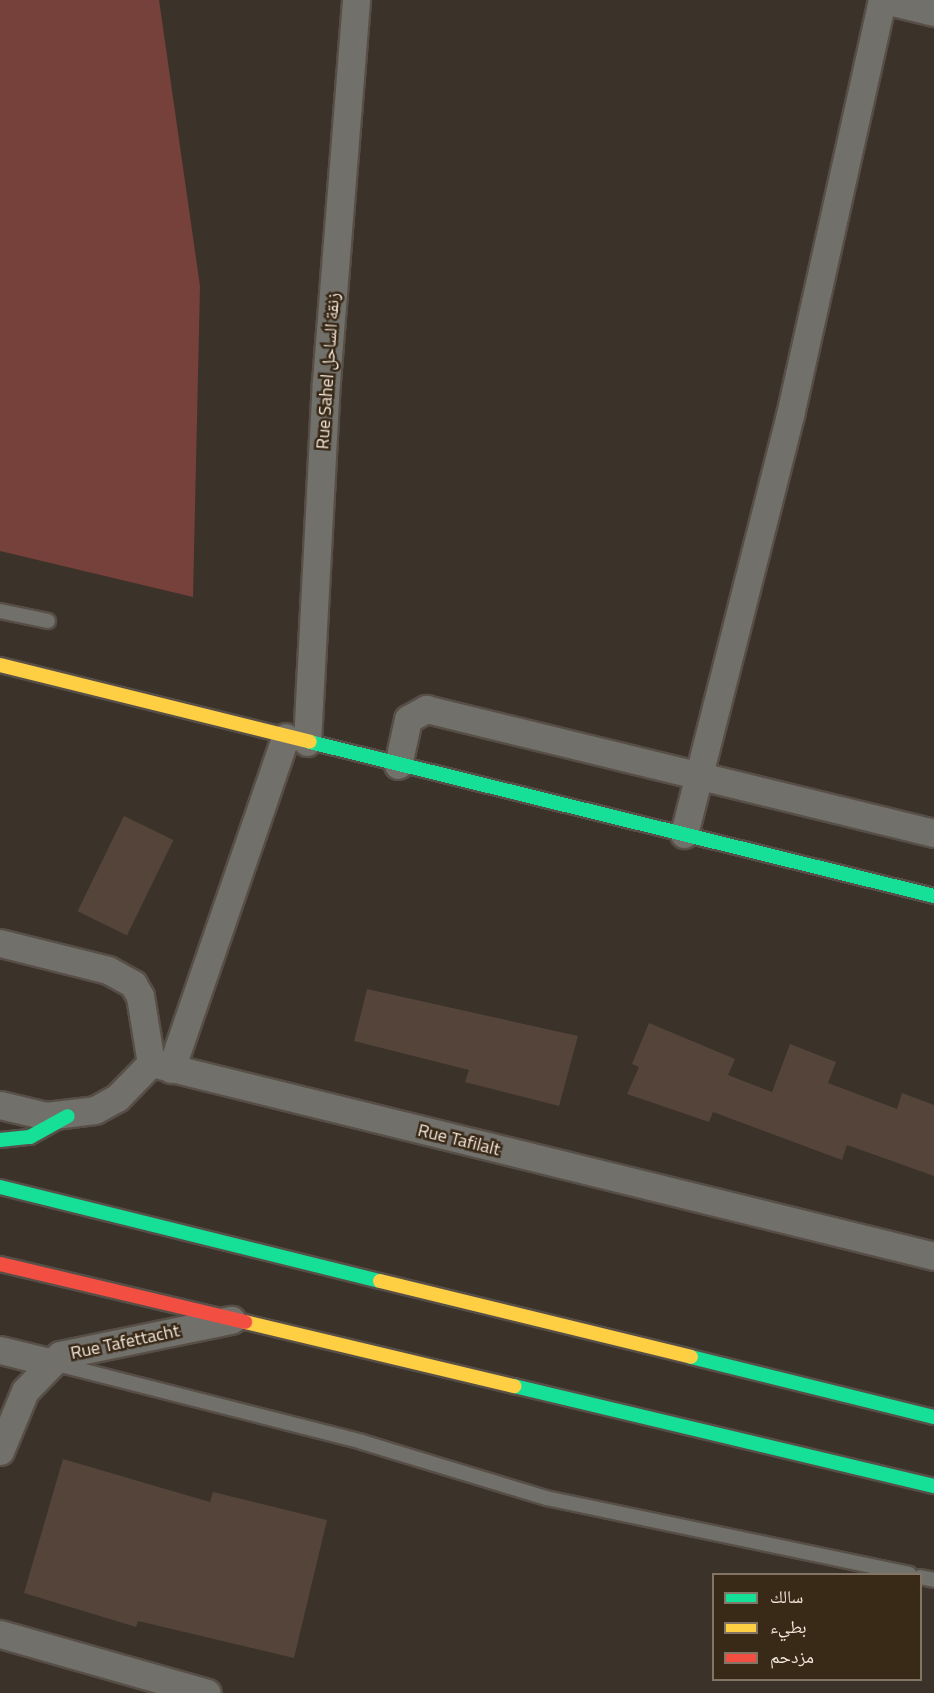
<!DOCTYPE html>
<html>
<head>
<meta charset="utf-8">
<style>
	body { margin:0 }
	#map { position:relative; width:934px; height:1693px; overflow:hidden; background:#3b3229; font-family:"Titillium Web","Noto Naskh Arabic",sans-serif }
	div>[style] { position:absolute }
	.green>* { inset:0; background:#76403b }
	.building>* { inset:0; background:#55443a; transform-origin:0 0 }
	.roads { filter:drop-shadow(2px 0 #574f47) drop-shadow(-2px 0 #574f47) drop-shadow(0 2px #574f47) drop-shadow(0 -2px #574f47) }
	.lane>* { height:14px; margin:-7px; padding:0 7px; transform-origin:7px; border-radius:7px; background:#72706b }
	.street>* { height:27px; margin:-13.5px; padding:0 13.5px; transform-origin:13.5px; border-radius:13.5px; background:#72706b }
	.fast>* { height:14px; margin:-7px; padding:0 7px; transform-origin:7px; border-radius:7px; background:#16e098 }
	.slow>* { height:14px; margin:-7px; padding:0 7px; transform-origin:7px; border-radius:7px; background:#ffcf43 }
	.jam>* { height:14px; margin:-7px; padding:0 7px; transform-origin:7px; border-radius:7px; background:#f24e42 }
	span { translate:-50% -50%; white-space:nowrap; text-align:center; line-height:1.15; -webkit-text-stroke:5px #392917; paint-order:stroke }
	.street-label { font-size:18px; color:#f2e7dc }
	.legend { position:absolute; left:712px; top:1573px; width:210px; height:108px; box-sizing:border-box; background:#392917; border:2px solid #837566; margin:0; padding:8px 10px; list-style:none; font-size:18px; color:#f2e7dc }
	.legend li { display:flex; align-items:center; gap:12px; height:30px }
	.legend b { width:30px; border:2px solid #837566 }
</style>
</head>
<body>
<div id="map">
	<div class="green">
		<i style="clip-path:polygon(0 0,159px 0,200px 286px,193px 597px,0 551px)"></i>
	</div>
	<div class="building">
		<i style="left:124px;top:816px;width:55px;height:106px;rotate:26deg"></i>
		<i style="clip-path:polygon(367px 989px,578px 1036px,559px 1106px,465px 1082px,469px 1070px,354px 1041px)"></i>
		<i style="clip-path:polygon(649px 1023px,735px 1059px,728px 1075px,772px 1092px,790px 1044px,836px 1062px,828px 1083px,897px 1109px,902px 1093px,934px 1105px,934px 1176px,847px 1145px,842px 1160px,713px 1112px,709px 1122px,627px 1094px,639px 1067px,632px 1064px)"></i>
		<i style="clip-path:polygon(63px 1459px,210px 1502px,213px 1492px,327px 1520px,294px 1658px,138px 1621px,136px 1627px,24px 1593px)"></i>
	</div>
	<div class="roads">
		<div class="lane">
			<i style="left:0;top:611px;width:49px;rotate:11.8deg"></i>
			<i style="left:49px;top:1362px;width:323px;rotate:14.3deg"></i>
			<i style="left:362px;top:1442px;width:192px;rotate:16.9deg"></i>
			<i style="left:546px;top:1498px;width:371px;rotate:11.8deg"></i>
			<i style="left:920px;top:1577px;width:14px;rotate:12deg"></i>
		</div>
		<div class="street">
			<i style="left:885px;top:0;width:50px;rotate:13.8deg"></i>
			<i style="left:307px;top:742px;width:361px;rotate:-87deg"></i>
			<i style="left:326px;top:382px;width:383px;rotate:-85.5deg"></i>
			<i style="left:398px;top:765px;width:47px;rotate:-77.7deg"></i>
			<i style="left:408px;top:719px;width:21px;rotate:-29deg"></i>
			<i style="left:426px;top:709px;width:523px;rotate:13.72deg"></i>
			<i style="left:684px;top:834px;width:432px;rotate:-75.8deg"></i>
			<i style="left:790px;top:415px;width:425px;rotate:-77.5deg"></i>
			<i style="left:0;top:943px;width:111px;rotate:14deg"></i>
			<i style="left:108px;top:970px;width:29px;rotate:29deg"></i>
			<i style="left:133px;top:984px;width:14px;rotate:60deg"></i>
			<i style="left:140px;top:996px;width:68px;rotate:80.7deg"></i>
			<i style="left:151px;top:1063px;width:806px;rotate:13.85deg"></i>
			<i style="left:171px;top:1069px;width:351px;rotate:-71deg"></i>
			<i style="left:0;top:1105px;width:47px;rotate:13.4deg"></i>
			<i style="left:46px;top:1116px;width:49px;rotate:-7deg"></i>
			<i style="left:95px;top:1110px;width:25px;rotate:-29deg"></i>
			<i style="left:117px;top:1098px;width:49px;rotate:-45.8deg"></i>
			<i style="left:0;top:1350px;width:50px;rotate:13.8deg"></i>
			<i style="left:0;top:1451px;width:65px;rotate:-67.4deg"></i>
			<i style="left:25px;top:1391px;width:50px;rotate:-45.8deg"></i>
			<i style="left:60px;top:1355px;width:175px;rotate:-11.6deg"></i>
			<i style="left:0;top:1634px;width:215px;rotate:15.9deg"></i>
		</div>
		<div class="fast">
			<i style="left:310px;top:742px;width:643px;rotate:13.86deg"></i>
			<i style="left:0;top:1140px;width:30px;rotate:-6deg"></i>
			<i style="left:30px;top:1137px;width:43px;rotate:-28.9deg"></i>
			<i style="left:0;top:1187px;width:391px;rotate:13.9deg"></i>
			<i style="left:691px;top:1357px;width:250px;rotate:13.9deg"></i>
			<i style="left:514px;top:1386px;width:432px;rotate:13.4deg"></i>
		</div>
		<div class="slow">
			<i style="left:0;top:665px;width:319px;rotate:13.9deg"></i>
			<i style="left:380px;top:1281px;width:320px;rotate:13.7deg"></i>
			<i style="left:245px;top:1322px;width:277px;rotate:13.4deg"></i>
		</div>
		<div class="jam">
			<i style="left:0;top:1264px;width:252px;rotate:13.3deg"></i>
		</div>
	</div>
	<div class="street-label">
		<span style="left:328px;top:371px;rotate:-86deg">Rue Sahel زنقة الساحل</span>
		<span style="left:459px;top:1140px;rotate:14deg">Rue Tafilalt</span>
		<span style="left:125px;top:1342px;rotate:-12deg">Rue Tafettacht</span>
	</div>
	<ul class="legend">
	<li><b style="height:8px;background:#16e098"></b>سالك</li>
	<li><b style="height:8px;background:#ffcf43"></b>بطيء</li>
	<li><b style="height:8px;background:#f24e42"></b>مزدحم</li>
	</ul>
</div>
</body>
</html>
